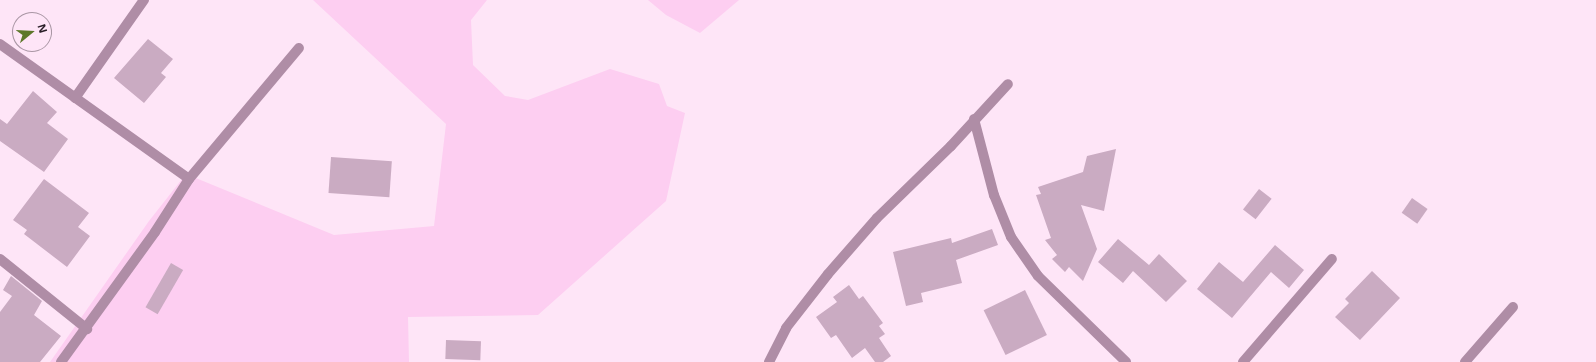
<!DOCTYPE html>
<html>
<head>
<meta charset="utf-8">
<style>
	body { margin:0 }
	#map { position:relative; width:1596px; height:362px; overflow:hidden; background:#fee5f7; font-family:"Open Sans",sans-serif }
	div>[style] { position:absolute }
	.green>* { inset:0; background:#fdcef1 }
	.building>* { inset:0; background:#caabc2; transform-origin:0 0 }
	.minor>* { height:10px; margin:-5px; padding:0 5px; transform-origin:5px; border-radius:5px; background:#af8da6 }
	span { translate:-50% -50%; white-space:nowrap; text-align:center; line-height:1.15; -webkit-text-stroke:3.5px #fee5f7; paint-order:stroke }
	.north { position:absolute; left:12px; top:12px; width:40px; height:40px; box-sizing:border-box; background:#fee5f7; border:1px solid #a996a4; border-radius:50%; rotate:72deg; font-size:11px; font-weight:700; line-height:16px; text-align:center; color:#2a1f28 }
	.north::after { content:''; display:block; margin:auto; width:14px; height:18px; background:#5d772a; clip-path:polygon(50% 0,100% 100%,50% 72%,0 100%) }
</style>
</head>
<body>
<div id="map">
	<div class="green">
		<i style="clip-path:polygon(313px 0,487px 0,471px 20px,473px 65px,505px 96px,528px 100px,610px 69px,659px 84px,667px 106px,685px 113px,666px 201px,538px 315px,408px 317px,409px 362px,50px 362px,149px 221px,186px 174px,334px 235px,434px 226px,446px 124px)"></i>
		<i style="clip-path:polygon(648px 0,739px 0,700px 33px,666px 15px)"></i>
	</div>
	<div class="building">
		<i style="clip-path:polygon(148px 39px,173px 59px,161px 73px,166px 77px,144px 103px,114px 78px)"></i>
		<i style="clip-path:polygon(33px 91px,57px 112px,47px 123px,68px 139px,44px 172px,0 141px,0 119px,7px 124px)"></i>
		<i style="clip-path:polygon(1116px 149px,1104px 211px,1081px 205px,1097px 249px,1083px 281px,1069px 267px,1065px 272px,1052px 259px,1057px 255px,1045px 240px,1051px 238px,1036px 195px,1041px 194px,1038px 187px,1083px 172px,1087px 156px)"></i>
		<i style="left:331px;top:157px;width:61px;height:36px;rotate:4deg"></i>
		<i style="clip-path:polygon(44px 179px,89px 213px,78px 227px,90px 236px,67px 267px,24px 234px,27px 230px,13px 220px)"></i>
		<i style="left:1259px;top:189px;width:16px;height:26px;rotate:38deg"></i>
		<i style="left:1412px;top:198px;width:19px;height:18px;rotate:35deg"></i>
		<i style="clip-path:polygon(992px 229px,998px 245px,956px 260px,962px 283px,921px 293px,923px 302px,906px 306px,893px 252px,951px 238px,952px 243px)"></i>
		<i style="clip-path:polygon(1118px 239px,1149px 265px,1159px 254px,1187px 281px,1166px 302px,1133px 271px,1123px 283px,1098px 262px)"></i>
		<i style="clip-path:polygon(1275px 245px,1304px 270px,1289px 288px,1271px 272px,1232px 318px,1197px 289px,1219px 262px,1243px 282px)"></i>
		<i style="left:171px;top:263px;width:14px;height:51px;rotate:30deg"></i>
		<i style="clip-path:polygon(1372px 271px,1400px 298px,1360px 340px,1335px 317px,1349px 303px,1345px 299px)"></i>
		<i style="clip-path:polygon(11px 276px,42px 301px,34px 315px,61px 336px,40px 362px,0 362px,0 312px,12px 296px,3px 290px)"></i>
		<i style="clip-path:polygon(849px 285px,859px 299px,863px 296px,883px 323px,879px 326px,885px 334px,879px 338px,891px 356px,883px 362px,875px 362px,865px 348px,852px 358px,836px 335px,831px 338px,816px 317px,837px 302px,833px 297px)"></i>
		<i style="left:1025px;top:290px;width:50px;height:46px;rotate:64deg"></i>
		<i style="left:446px;top:340px;width:35px;height:19px;rotate:2deg"></i>
	</div>
	<div class="minor">
		<i style="left:0;top:44px;width:232px;rotate:35.5deg"></i>
		<i style="left:75px;top:98px;width:120px;rotate:-54.9deg"></i>
		<i style="left:974px;top:119px;width:79px;rotate:75.3deg"></i>
		<i style="left:994px;top:195px;width:45px;rotate:68deg"></i>
		<i style="left:1011px;top:237px;width:47px;rotate:55.3deg"></i>
		<i style="left:1038px;top:276px;width:123px;rotate:44.3deg"></i>
		<i style="left:0;top:259px;width:112px;rotate:38.8deg"></i>
		<i style="left:61px;top:362px;width:160px;rotate:-54.1deg"></i>
		<i style="left:155px;top:232px;width:63px;rotate:-57.3deg"></i>
		<i style="left:189px;top:179px;width:171px;rotate:-50deg"></i>
		<i style="left:769px;top:362px;width:38px;rotate:-63deg"></i>
		<i style="left:786px;top:328px;width:68px;rotate:-52.1deg"></i>
		<i style="left:828px;top:274px;width:74px;rotate:-48.8deg"></i>
		<i style="left:877px;top:218px;width:103px;rotate:-44.2deg"></i>
		<i style="left:951px;top:146px;width:84px;rotate:-47.4deg"></i>
		<i style="left:1243px;top:362px;width:136px;rotate:-49.2deg"></i>
		<i style="left:1465px;top:362px;width:73px;rotate:-48.9deg"></i>
	</div>
	<div class="north">N</div>
</div>
</body>
</html>
